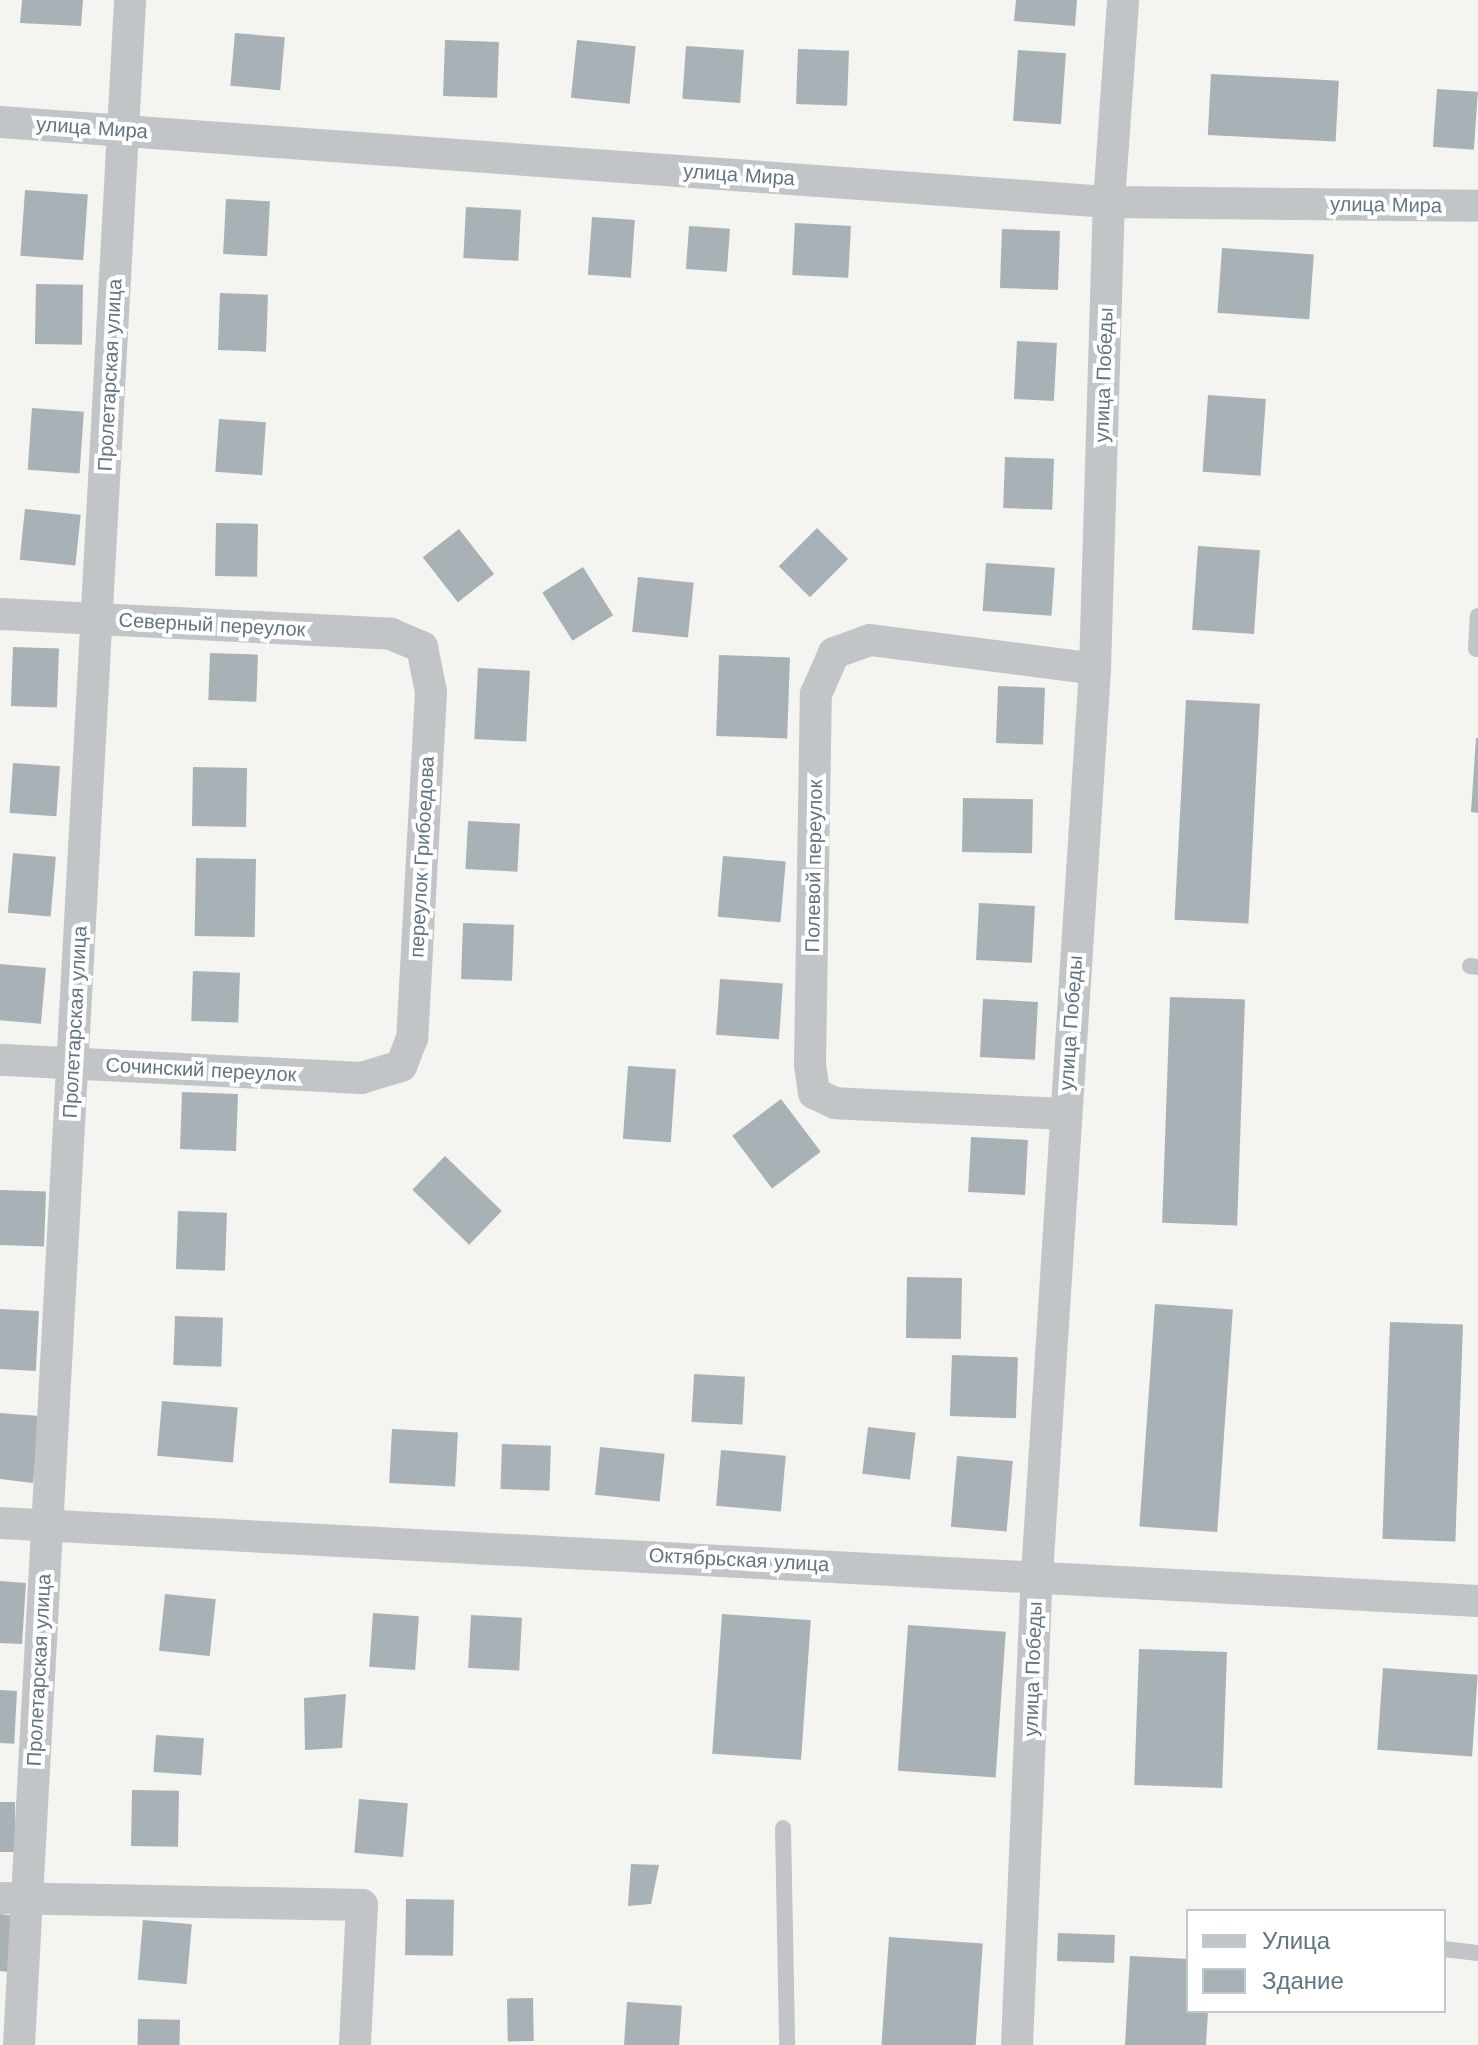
<!DOCTYPE html>
<html>
<head>
<meta charset="utf-8">
<style>
	body { margin:0 }
	#map { position:relative; width:1478px; height:2045px; overflow:hidden; background:#f4f4f0; font-family:"Work Sans",sans-serif }
	div>[style] { position:absolute }
	.building>* { inset:0; background:#a8b1b6; transform-origin:0 0 }
	.lane>* { height:16px; margin:-8px; padding:0 8px; transform-origin:8px; border-radius:8px; background:#c1c5c8 }
	.street>* { height:32px; margin:-16px; padding:0 16px; transform-origin:16px; border-radius:16px; background:#c1c5c8 }
	span { translate:-50% -50%; white-space:nowrap; text-align:center; line-height:1.15; -webkit-text-stroke:8px #fff; paint-order:stroke }
	.street-label { font-size:20px; color:#627582 }
	.legend { position:absolute; left:1186px; top:1909px; width:260px; height:104px; box-sizing:border-box; background:#fff; border:2px solid #c0c8cd; margin:0; padding:10px 14px; list-style:none; font-size:24px; color:#627582 }
	.legend li { display:flex; align-items:center; gap:16px; height:40px }
	.legend b { width:40px; border:2px solid #c0c8cd }
</style>
</head>
<body>
<div id="map">
	<div class="building">
		<i style="clip-path:polygon(22px 0,83px 0,81px 26px,20px 23px)"></i>
		<i style="clip-path:polygon(1016px 0,1077px 0,1075px 26px,1014px 21px)"></i>
		<i style="left:235px;top:33px;width:50px;height:53px;rotate:5deg"></i>
		<i style="left:445px;top:40px;width:54px;height:56px;rotate:2deg"></i>
		<i style="left:577px;top:40px;width:59px;height:58px;rotate:6deg"></i>
		<i style="left:686px;top:46px;width:58px;height:53px;rotate:4deg"></i>
		<i style="left:798px;top:49px;width:51px;height:55px;rotate:2deg"></i>
		<i style="left:1018px;top:50px;width:48px;height:71px;rotate:4deg"></i>
		<i style="left:1211px;top:74px;width:128px;height:61px;rotate:3deg"></i>
		<i style="left:1437px;top:89px;width:41px;height:58px;rotate:4deg"></i>
		<i style="left:25px;top:190px;width:63px;height:66px;rotate:4deg"></i>
		<i style="left:226px;top:199px;width:44px;height:55px;rotate:3deg"></i>
		<i style="left:466px;top:207px;width:55px;height:51px;rotate:3deg"></i>
		<i style="left:592px;top:217px;width:43px;height:58px;rotate:4deg"></i>
		<i style="left:795px;top:223px;width:56px;height:52px;rotate:3deg"></i>
		<i style="left:689px;top:226px;width:41px;height:43px;rotate:4deg"></i>
		<i style="left:1002px;top:229px;width:58px;height:59px;rotate:2deg"></i>
		<i style="left:1222px;top:248px;width:92px;height:65px;rotate:4deg"></i>
		<i style="left:36px;top:284px;width:47px;height:60px;rotate:1deg"></i>
		<i style="left:220px;top:293px;width:48px;height:57px;rotate:2deg"></i>
		<i style="left:1017px;top:341px;width:40px;height:58px;rotate:3deg"></i>
		<i style="left:1208px;top:395px;width:58px;height:77px;rotate:4deg"></i>
		<i style="left:32px;top:408px;width:52px;height:62px;rotate:4deg"></i>
		<i style="left:219px;top:419px;width:47px;height:53px;rotate:4deg"></i>
		<i style="left:1005px;top:457px;width:49px;height:51px;rotate:2deg"></i>
		<i style="left:25px;top:509px;width:56px;height:51px;rotate:6deg"></i>
		<i style="left:216px;top:523px;width:42px;height:53px;rotate:1deg"></i>
		<i style="left:817px;top:528px;width:44px;height:54px;rotate:45deg"></i>
		<i style="left:459px;top:529px;width:57px;height:46px;rotate:52deg"></i>
		<i style="left:1198px;top:546px;width:62px;height:84px;rotate:4deg"></i>
		<i style="left:986px;top:563px;width:69px;height:48px;rotate:4deg"></i>
		<i style="left:583px;top:567px;width:57px;height:48px;rotate:58deg"></i>
		<i style="left:638px;top:577px;width:56px;height:55px;rotate:6deg"></i>
		<i style="left:13px;top:647px;width:46px;height:59px;rotate:2deg"></i>
		<i style="left:210px;top:653px;width:48px;height:47px;rotate:2deg"></i>
		<i style="left:719px;top:655px;width:71px;height:81px;rotate:2deg"></i>
		<i style="left:478px;top:668px;width:52px;height:71px;rotate:3deg"></i>
		<i style="left:998px;top:686px;width:47px;height:57px;rotate:2deg"></i>
		<i style="left:1186px;top:700px;width:74px;height:220px;rotate:3deg"></i>
		<i style="clip-path:polygon(1476px 738px,1478px 738px,1478px 813px,1471px 812px)"></i>
		<i style="left:13px;top:763px;width:47px;height:50px;rotate:4deg"></i>
		<i style="left:193px;top:767px;width:54px;height:59px;rotate:1deg"></i>
		<i style="left:963px;top:798px;width:70px;height:54px;rotate:1deg"></i>
		<i style="left:468px;top:821px;width:52px;height:48px;rotate:3deg"></i>
		<i style="left:13px;top:853px;width:43px;height:60px;rotate:5deg"></i>
		<i style="left:723px;top:856px;width:63px;height:61px;rotate:5deg"></i>
		<i style="left:196px;top:858px;width:60px;height:78px;rotate:1deg"></i>
		<i style="left:979px;top:903px;width:56px;height:57px;rotate:3deg"></i>
		<i style="left:463px;top:923px;width:51px;height:56px;rotate:2deg"></i>
		<i style="left:0;top:964px;width:46px;height:56px;rotate:5deg"></i>
		<i style="left:193px;top:971px;width:47px;height:50px;rotate:2deg"></i>
		<i style="left:720px;top:979px;width:63px;height:56px;rotate:4deg"></i>
		<i style="left:1170px;top:997px;width:75px;height:226px;rotate:2deg"></i>
		<i style="left:983px;top:999px;width:55px;height:58px;rotate:3deg"></i>
		<i style="left:628px;top:1066px;width:48px;height:73px;rotate:4deg"></i>
		<i style="left:182px;top:1092px;width:56px;height:57px;rotate:2deg"></i>
		<i style="left:781px;top:1099px;width:66px;height:61px;rotate:53deg"></i>
		<i style="left:971px;top:1137px;width:57px;height:55px;rotate:3deg"></i>
		<i style="left:445px;top:1156px;width:79px;height:47px;rotate:44deg"></i>
		<i style="left:0;top:1190px;width:46px;height:55px;rotate:2deg"></i>
		<i style="left:178px;top:1211px;width:49px;height:58px;rotate:2deg"></i>
		<i style="left:907px;top:1277px;width:55px;height:61px;rotate:1deg"></i>
		<i style="left:1155px;top:1304px;width:78px;height:223px;rotate:4deg"></i>
		<i style="left:0;top:1309px;width:39px;height:60px;rotate:3deg"></i>
		<i style="left:175px;top:1316px;width:48px;height:49px;rotate:2deg"></i>
		<i style="left:1390px;top:1322px;width:73px;height:217px;rotate:2deg"></i>
		<i style="left:952px;top:1355px;width:66px;height:61px;rotate:2deg"></i>
		<i style="left:694px;top:1374px;width:51px;height:48px;rotate:3deg"></i>
		<i style="left:162px;top:1401px;width:76px;height:55px;rotate:5deg"></i>
		<i style="clip-path:polygon(0 1413px,40px 1416px,33px 1483px,0 1479px)"></i>
		<i style="left:868px;top:1427px;width:48px;height:47px;rotate:7deg"></i>
		<i style="left:392px;top:1429px;width:66px;height:54px;rotate:3deg"></i>
		<i style="left:502px;top:1444px;width:49px;height:45px;rotate:2deg"></i>
		<i style="left:600px;top:1447px;width:65px;height:48px;rotate:6deg"></i>
		<i style="left:721px;top:1450px;width:65px;height:56px;rotate:5deg"></i>
		<i style="left:957px;top:1456px;width:56px;height:71px;rotate:5deg"></i>
		<i style="clip-path:polygon(0 1581px,26px 1583px,22px 1644px,0 1643px)"></i>
		<i style="left:165px;top:1594px;width:51px;height:57px;rotate:6deg"></i>
		<i style="left:373px;top:1613px;width:46px;height:54px;rotate:4deg"></i>
		<i style="left:722px;top:1614px;width:89px;height:140px;rotate:4deg"></i>
		<i style="left:471px;top:1615px;width:51px;height:53px;rotate:3deg"></i>
		<i style="left:908px;top:1625px;width:98px;height:146px;rotate:4deg"></i>
		<i style="left:1139px;top:1649px;width:88px;height:136px;rotate:2deg"></i>
		<i style="left:1383px;top:1668px;width:95px;height:82px;rotate:4deg"></i>
		<i style="left:0;top:1690px;width:17px;height:53px;rotate:3deg"></i>
		<i style="clip-path:polygon(346px 1694px,342px 1748px,305px 1750px,304px 1698px)"></i>
		<i style="left:156px;top:1735px;width:48px;height:37px;rotate:4deg"></i>
		<i style="left:132px;top:1790px;width:47px;height:56px;rotate:1deg"></i>
		<i style="left:359px;top:1799px;width:49px;height:54px;rotate:5deg"></i>
		<i style="left:0;top:1802px;width:15px;height:50px"></i>
		<i style="clip-path:polygon(631px 1864px,659px 1865px,651px 1904px,628px 1906px)"></i>
		<i style="left:406px;top:1899px;width:48px;height:56px;rotate:1deg"></i>
		<i style="clip-path:polygon(0 1914px,15px 1916px,10px 1972px,0 1971px)"></i>
		<i style="left:143px;top:1920px;width:49px;height:60px;rotate:5deg"></i>
		<i style="left:1058px;top:1933px;width:57px;height:28px;rotate:2deg"></i>
		<i style="left:889px;top:1937px;width:94px;height:108px;rotate:4deg"></i>
		<i style="clip-path:polygon(1130px 1956px,1188px 1959px,1188px 2011px,1208px 2011px,1206px 2045px,1125px 2045px)"></i>
		<i style="left:533px;top:1998px;width:43px;height:26px;rotate:89deg"></i>
		<i style="left:627px;top:2002px;width:55px;height:43px;rotate:4deg"></i>
		<i style="left:138px;top:2019px;width:42px;height:26px;rotate:1deg"></i>
	</div>
	<div class="lane">
		<i style="left:1476px;top:649px;width:33px;rotate:-87deg"></i>
		<i style="left:1470px;top:966px;width:8px;rotate:7deg"></i>
		<i style="left:783px;top:1828px;width:217px;rotate:88.9deg"></i>
		<i style="left:1444px;top:1949px;width:34px;rotate:7deg"></i>
	</div>
	<div class="street">
		<i style="left:0;top:122px;width:1112px;rotate:4.13deg"></i>
		<i style="left:1109px;top:202px;width:369px;rotate:0.6deg"></i>
		<i style="left:0;top:614px;width:392px;rotate:2.9deg"></i>
		<i style="left:391px;top:634px;width:34px;rotate:23deg"></i>
		<i style="left:422px;top:647px;width:46px;rotate:78.7deg"></i>
		<i style="left:431px;top:692px;width:347px;rotate:93.1deg"></i>
		<i style="left:412px;top:1038px;width:30px;rotate:111deg"></i>
		<i style="left:401px;top:1066px;width:42px;rotate:163.3deg"></i>
		<i style="left:361px;top:1078px;width:361px;rotate:-177.1deg"></i>
		<i style="left:1065px;top:1114px;width:230px;rotate:-177.3deg"></i>
		<i style="left:835px;top:1103px;width:23px;rotate:-155deg"></i>
		<i style="left:814px;top:1093px;width:28px;rotate:-98deg"></i>
		<i style="left:810px;top:1065px;width:371px;rotate:-89.1deg"></i>
		<i style="left:816px;top:694px;width:45px;rotate:-66.3deg"></i>
		<i style="left:834px;top:653px;width:38px;rotate:-20deg"></i>
		<i style="left:870px;top:640px;width:227px;rotate:7.3deg"></i>
		<i style="left:0;top:1523px;width:1480px;rotate:3.02deg"></i>
		<i style="left:0;top:1898px;width:362px;rotate:1.1deg"></i>
		<i style="left:362px;top:1905px;width:140px;rotate:92.9deg"></i>
		<i style="left:19px;top:2045px;width:2048px;rotate:-86.89deg"></i>
		<i style="left:1017px;top:2045px;width:471px;rotate:-87.6deg"></i>
		<i style="left:1037px;top:1574px;width:907px;rotate:-86.33deg"></i>
		<i style="left:1095px;top:669px;width:467px;rotate:-88.3deg"></i>
		<i style="left:1109px;top:202px;width:202px;rotate:-86deg"></i>
	</div>
	<div class="street-label">
		<span style="left:92px;top:128px;rotate:4deg">улица Мира</span>
		<span style="left:739px;top:175px;rotate:4deg">улица Мира</span>
		<span style="left:1386px;top:205px;rotate:1deg">улица Мира</span>
		<span style="left:110px;top:375px;rotate:-87deg">Пролетарская улица</span>
		<span style="left:1104px;top:375px;rotate:-88deg">улица Победы</span>
		<span style="left:212px;top:625px;rotate:3deg">Северный переулок</span>
		<span style="left:422px;top:857px;rotate:-87deg">переулок Грибоедова</span>
		<span style="left:814px;top:866px;rotate:-89deg">Полевой переулок</span>
		<span style="left:75px;top:1022px;rotate:-87deg">Пролетарская улица</span>
		<span style="left:1071px;top:1023px;rotate:-86deg">улица Победы</span>
		<span style="left:201px;top:1070px;rotate:3deg">Сочинский переулок</span>
		<span style="left:739px;top:1560px;rotate:3deg">Октябрьская улица</span>
		<span style="left:1033px;top:1669px;rotate:-88deg">улица Победы</span>
		<span style="left:39px;top:1670px;rotate:-87deg">Пролетарская улица</span>
	</div>
	<ul class="legend">
	<li><b style="height:10px;background:#c1c5c8"></b>Улица</li>
	<li><b style="height:22px;background:#a8b1b6"></b>Здание</li>
	</ul>
</div>
</body>
</html>
